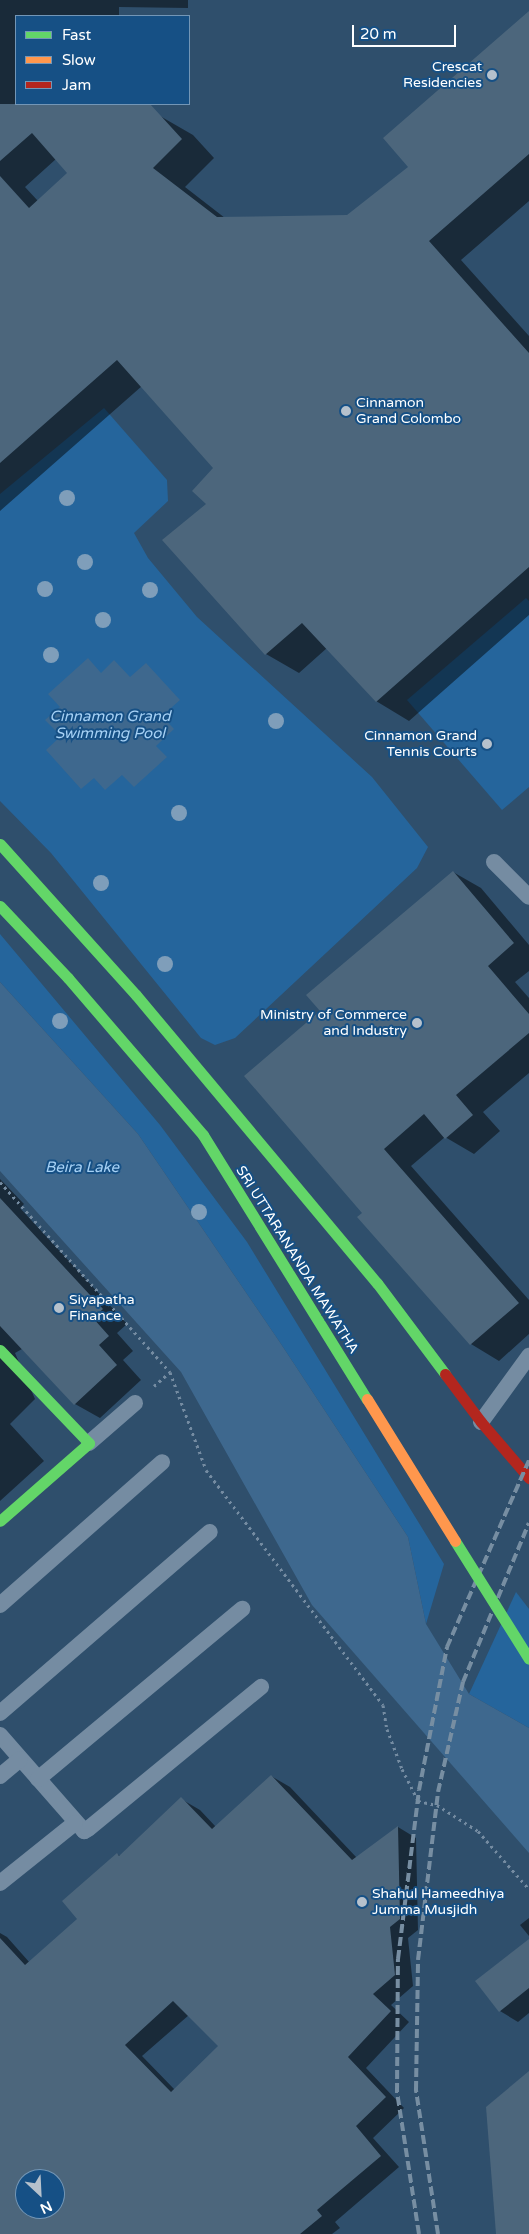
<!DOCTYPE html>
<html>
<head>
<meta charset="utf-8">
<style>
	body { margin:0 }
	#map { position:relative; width:529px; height:2234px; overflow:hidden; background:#2f4f6c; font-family:"Varela Round",sans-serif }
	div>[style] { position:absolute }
	.green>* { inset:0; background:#25659c }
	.water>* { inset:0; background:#3e688e }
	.shadow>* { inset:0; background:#0007 }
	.building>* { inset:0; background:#4c667c }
	.path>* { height:3px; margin-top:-1.5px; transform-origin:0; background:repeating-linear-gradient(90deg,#758ca2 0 2.5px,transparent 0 6.5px) }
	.lane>* { height:16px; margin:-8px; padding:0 8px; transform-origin:8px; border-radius:8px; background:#758ca2 }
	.fast>* { height:11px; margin:-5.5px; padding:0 5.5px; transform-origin:5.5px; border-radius:5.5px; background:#63d668 }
	.jam>* { height:11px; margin:-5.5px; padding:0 5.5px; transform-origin:5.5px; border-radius:5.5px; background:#b3261e }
	.rail>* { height:4px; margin-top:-2px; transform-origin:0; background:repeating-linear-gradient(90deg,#778ea2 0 9px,transparent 0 13px) }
	.fast-bridge>* { height:11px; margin:-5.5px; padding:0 5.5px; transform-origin:5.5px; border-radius:5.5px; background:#63d668 }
	.slow-bridge>* { height:11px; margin:-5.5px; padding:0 5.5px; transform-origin:5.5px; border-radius:5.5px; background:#ff974d }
	.trees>* { width:16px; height:16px; margin:-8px; border-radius:50%; background:#7f9eba }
	.dots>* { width:14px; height:14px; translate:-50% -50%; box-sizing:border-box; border:2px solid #165085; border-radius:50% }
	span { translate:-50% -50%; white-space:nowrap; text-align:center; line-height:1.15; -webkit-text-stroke:4px #165085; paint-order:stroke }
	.poi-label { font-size:14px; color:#fff }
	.right { translate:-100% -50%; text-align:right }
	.left { translate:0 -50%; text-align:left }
	.street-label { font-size:14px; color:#fff }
	.water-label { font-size:15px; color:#a6d1f5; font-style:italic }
	.legend { position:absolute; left:15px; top:15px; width:175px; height:90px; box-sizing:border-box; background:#165085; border:1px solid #7396b6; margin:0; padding:6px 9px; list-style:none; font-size:15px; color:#fff }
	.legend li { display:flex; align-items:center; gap:10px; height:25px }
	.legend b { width:25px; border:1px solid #7396b6 }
	.north { position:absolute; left:15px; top:2169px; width:50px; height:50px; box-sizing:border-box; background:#165085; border:1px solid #7396b6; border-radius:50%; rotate:155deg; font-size:14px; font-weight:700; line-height:20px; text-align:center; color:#fff }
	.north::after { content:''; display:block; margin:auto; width:18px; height:22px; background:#b6c1cc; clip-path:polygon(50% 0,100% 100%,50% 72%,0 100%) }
	.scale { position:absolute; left:352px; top:25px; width:104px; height:22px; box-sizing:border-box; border:2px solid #fff; border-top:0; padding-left:6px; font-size:15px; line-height:18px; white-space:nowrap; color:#fff; -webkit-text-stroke:4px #165085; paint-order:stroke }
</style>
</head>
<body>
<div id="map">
	<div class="green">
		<i style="clip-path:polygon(104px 408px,167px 480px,168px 501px,134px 533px,148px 558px,197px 617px,372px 777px,428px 847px,417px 868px,235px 1038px,215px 1045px,201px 1038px,51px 853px,0 801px,0 494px)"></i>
		<i style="clip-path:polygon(526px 598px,529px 601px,529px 787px,502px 810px,407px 700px)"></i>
		<i style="clip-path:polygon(0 934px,160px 1125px,247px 1242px,444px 1564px,426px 1624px,408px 1537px,281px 1344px,138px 1134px,0 982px)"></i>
		<i style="clip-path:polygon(516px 1592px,529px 1609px,529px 1728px,469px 1694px)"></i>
	</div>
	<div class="water">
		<i style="clip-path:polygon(88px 658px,101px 673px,114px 660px,130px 677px,146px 663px,180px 700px,162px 716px,174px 729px,156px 746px,167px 757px,134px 787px,122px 775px,105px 790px,94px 778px,81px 789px,46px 750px,61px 736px,45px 720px,60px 707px,48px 694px)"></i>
		<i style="clip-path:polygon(0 982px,138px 1134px,281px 1344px,408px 1537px,426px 1624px,469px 1694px,529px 1728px,529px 1853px,312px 1605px,181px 1372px,0 1171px)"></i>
	</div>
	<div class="shadow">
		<i style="clip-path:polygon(evenodd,0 0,188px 0,188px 8px,119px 7px,119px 16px,16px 16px,16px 104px,142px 104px,156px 119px,160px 116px,193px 135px,214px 158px,185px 187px,225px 218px,348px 216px,410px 168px,529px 13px,529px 201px,461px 260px,529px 336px,529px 615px,409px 721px,376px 701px,327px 648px,299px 673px,266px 654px,208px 504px,215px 468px,142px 386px,0 511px,0 0,56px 159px,69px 173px,38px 201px,25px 187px,56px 159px)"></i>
		<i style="clip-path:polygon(453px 872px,481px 888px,529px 945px,529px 971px,515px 982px,529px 998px,529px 1073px,483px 1112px,500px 1131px,474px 1154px,445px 1137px,411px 1166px,529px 1300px,529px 1334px,499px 1361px,471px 1344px,359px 1217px,363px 1213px,322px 1011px)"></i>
		<i style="clip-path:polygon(0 1179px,24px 1204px,20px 1208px,127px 1324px,117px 1333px,133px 1351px,123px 1360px,141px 1380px,100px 1418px,75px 1404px,22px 1349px,15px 1353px,35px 1399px,10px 1424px,44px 1461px,0 1501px)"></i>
		<i style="clip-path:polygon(evenodd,271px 1776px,290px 1787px,357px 1858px,398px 1827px,416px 1838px,418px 1930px,408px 1938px,413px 1986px,391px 2005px,409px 2022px,366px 2068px,404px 2108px,373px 2138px,399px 2167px,335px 2222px,340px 2228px,332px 2234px,0 2234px,0 1933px,7px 1937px,30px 1963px,79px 1919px,117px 1854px,120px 1856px,181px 1799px,200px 1810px,216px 1827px,271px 1776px,189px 2015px,219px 2046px,175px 2090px,142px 2056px,189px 2015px,271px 1776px,25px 2179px,55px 2179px,55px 2209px,25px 2209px,25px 2179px)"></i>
		<i style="clip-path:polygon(529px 1918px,529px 1936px,520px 1925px)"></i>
		<i style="clip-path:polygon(529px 1940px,529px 2013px,518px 2022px,500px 2011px)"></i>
	</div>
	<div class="building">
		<i style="clip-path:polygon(529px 11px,529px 154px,429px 241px,529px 353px,529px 567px,376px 702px,302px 623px,265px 655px,162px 540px,206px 504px,192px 491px,213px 468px,117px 360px,0 463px,0 176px,29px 208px,67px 173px,32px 133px,0 161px,0 104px,150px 104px,182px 139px,153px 168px,217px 217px,347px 215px,408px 167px,383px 138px)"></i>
		<i style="clip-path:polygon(453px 871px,514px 943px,488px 966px,529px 1014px,529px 1033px,456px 1095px,473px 1115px,445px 1139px,424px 1114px,384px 1149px,519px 1303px,470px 1345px,357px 1217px,362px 1213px,244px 1076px,320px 1011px,306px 995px)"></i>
		<i style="clip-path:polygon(0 1198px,103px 1309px,93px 1318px,109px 1336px,99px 1345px,117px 1365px,74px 1405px,0 1326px)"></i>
		<i style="clip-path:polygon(evenodd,271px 1775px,352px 1860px,398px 1826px,400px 1919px,390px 1927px,395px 1975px,373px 1994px,391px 2011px,348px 2057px,386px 2097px,356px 2126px,381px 2156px,317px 2210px,322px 2216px,300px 2234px,0 2234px,0 1938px,25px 1965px,77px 1919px,62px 1901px,117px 1853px,119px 1856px,181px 1797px,212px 1829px,271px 1775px,173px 2001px,218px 2046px,171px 2092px,125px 2045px,173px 2001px,271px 1775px,25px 2179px,55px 2179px,55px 2209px,25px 2209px,25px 2179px)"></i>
		<i style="clip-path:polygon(529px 1939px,529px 1988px,499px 2012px,475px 1981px)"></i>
		<i style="clip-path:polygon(529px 2071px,529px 2234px,496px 2234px,486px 2107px)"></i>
	</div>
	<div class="path">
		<i style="left:0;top:1182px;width:255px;rotate:48.2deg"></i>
		<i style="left:170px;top:1372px;width:104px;rotate:69.8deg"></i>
		<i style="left:206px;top:1470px;width:294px;rotate:53deg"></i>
		<i style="left:383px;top:1705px;width:24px;rotate:81deg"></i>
		<i style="left:387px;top:1729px;width:43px;rotate:69.4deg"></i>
		<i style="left:402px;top:1769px;width:36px;rotate:63deg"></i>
		<i style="left:418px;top:1801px;width:19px;rotate:12deg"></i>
		<i style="left:437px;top:1805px;width:49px;rotate:32.4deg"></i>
		<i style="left:478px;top:1831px;width:77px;rotate:48.7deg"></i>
		<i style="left:154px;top:1386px;width:21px;rotate:-41deg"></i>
	</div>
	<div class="lane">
		<i style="left:494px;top:862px;width:49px;rotate:45deg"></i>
		<i style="left:481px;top:1422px;width:82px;rotate:-54deg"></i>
		<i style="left:89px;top:1443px;width:61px;rotate:-41deg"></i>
		<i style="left:0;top:1605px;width:216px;rotate:-41.4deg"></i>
		<i style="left:0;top:1713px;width:277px;rotate:-40.8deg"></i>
		<i style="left:0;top:1735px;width:128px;rotate:48.8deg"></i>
		<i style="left:84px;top:1831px;width:4px;rotate:-27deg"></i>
		<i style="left:88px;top:1829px;width:224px;rotate:-39.4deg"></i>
		<i style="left:0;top:1776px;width:26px;rotate:-40deg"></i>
		<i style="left:38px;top:1779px;width:266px;rotate:-39.8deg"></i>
		<i style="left:0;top:1883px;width:96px;rotate:-38.7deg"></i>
	</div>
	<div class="fast">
		<i style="left:0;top:844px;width:203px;rotate:48deg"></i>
		<i style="left:136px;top:995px;width:376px;rotate:50.1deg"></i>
		<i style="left:377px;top:1283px;width:114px;rotate:53.2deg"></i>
		<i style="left:0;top:906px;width:99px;rotate:46.6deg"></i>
		<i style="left:68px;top:978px;width:207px;rotate:49.3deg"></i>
		<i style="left:0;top:1350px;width:129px;rotate:46.3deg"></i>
		<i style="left:89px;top:1443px;width:118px;rotate:138.8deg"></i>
	</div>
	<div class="jam">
		<i style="left:445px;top:1374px;width:60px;rotate:53.1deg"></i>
		<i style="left:481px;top:1422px;width:74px;rotate:49.4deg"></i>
	</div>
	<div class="rail">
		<i style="left:419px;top:2234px;width:144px;rotate:-98.8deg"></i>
		<i style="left:397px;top:2092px;width:133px;rotate:-89.6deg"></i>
		<i style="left:398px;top:1959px;width:170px;rotate:-82.9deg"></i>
		<i style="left:419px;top:1790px;width:146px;rotate:-78.9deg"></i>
		<i style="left:447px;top:1647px;width:204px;rotate:-66.3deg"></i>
		<i style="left:438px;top:2234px;width:146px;rotate:-98.7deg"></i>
		<i style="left:416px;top:2090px;width:130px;rotate:-89.1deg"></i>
		<i style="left:418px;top:1960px;width:169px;rotate:-83.2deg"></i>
		<i style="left:438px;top:1792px;width:113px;rotate:-77.2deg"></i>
		<i style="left:463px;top:1682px;width:172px;rotate:-67.5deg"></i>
	</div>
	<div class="fast-bridge">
		<i style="left:203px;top:1135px;width:311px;rotate:58.2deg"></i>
		<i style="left:455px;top:1541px;width:139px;rotate:57.9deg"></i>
	</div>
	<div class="slow-bridge">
		<i style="left:367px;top:1399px;width:167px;rotate:58.2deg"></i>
	</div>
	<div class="trees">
		<i style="left:67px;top:498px"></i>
		<i style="left:85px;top:562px"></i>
		<i style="left:45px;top:589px"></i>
		<i style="left:150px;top:590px"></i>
		<i style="left:103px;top:620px"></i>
		<i style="left:51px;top:655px"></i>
		<i style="left:276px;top:721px"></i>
		<i style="left:179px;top:813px"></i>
		<i style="left:101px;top:883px"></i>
		<i style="left:165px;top:964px"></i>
		<i style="left:60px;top:1021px"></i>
		<i style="left:199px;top:1212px"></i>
	</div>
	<div class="dots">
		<i style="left:492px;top:75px;background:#b6c1cc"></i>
		<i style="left:346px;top:411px;background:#b6c1cc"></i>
		<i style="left:487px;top:744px;background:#b6c1cc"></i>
		<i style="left:417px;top:1023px;background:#b6c1cc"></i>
		<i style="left:59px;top:1308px;background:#b6c1cc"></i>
		<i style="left:362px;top:1902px;background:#b6c1cc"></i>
	</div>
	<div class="poi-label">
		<span class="right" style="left:482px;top:75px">Crescat<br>Residencies</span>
		<span class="left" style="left:356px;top:411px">Cinnamon<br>Grand Colombo</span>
		<span class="right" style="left:477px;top:744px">Cinnamon Grand<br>Tennis Courts</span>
		<span class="right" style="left:407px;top:1023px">Ministry of Commerce<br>and Industry</span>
		<span class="left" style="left:69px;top:1308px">Siyapatha<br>Finance</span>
		<span class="left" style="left:372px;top:1902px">Shahul Hameedhiya<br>Jumma Musjidh</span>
	</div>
	<div class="street-label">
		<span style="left:297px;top:1260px;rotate:58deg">SRI UTTARANANDA MAWATHA</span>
	</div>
	<div class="water-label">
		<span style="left:110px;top:725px">Cinnamon Grand<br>Swimming Pool</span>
		<span style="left:82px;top:1168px">Beira Lake</span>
	</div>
	<ul class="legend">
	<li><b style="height:6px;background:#63d668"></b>Fast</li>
	<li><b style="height:6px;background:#ff974d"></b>Slow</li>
	<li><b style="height:6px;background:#b3261e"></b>Jam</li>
	</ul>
	<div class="north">N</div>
	<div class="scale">20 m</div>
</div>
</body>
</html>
